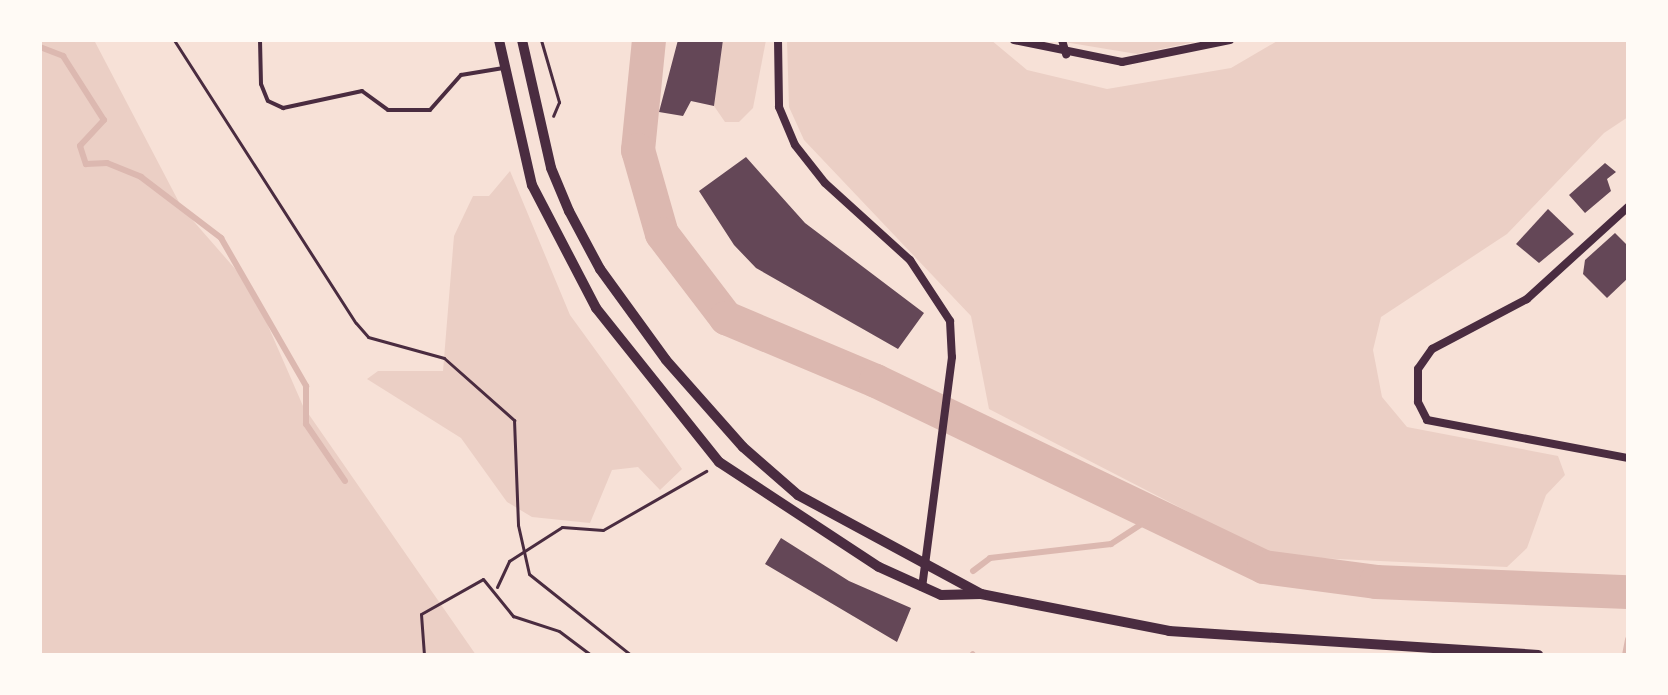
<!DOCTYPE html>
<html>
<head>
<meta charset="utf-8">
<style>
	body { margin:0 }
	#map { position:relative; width:1668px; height:695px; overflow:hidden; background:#f7e1d7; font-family:Figtree,sans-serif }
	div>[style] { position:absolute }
	.green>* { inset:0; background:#ebcfc5 }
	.stream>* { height:6px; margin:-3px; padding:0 3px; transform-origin:3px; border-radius:3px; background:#dcb8b0 }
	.river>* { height:34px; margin:-17px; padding:0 17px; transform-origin:17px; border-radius:17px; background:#dcb8b0 }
	.building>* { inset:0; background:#644757 }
	.path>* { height:3px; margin:-1.5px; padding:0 1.5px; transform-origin:1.5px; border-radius:1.5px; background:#4a2c40 }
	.service>* { height:4px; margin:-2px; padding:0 2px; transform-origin:2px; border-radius:2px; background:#4a2c40 }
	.minor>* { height:8px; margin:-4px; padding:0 4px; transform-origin:4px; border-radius:4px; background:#4a2c40 }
	.tertiary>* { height:10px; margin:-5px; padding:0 5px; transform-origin:5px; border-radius:5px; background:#4a2c40 }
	span { translate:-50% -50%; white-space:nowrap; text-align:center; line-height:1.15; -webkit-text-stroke:8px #fffaf5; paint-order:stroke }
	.frame { position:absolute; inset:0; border:42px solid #fffaf5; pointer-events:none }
</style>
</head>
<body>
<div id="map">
	<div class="green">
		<i style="clip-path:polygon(40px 40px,94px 40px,182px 208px,251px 287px,303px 406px,476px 655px,40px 655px)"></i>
		<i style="clip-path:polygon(723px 40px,766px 40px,753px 108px,739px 122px,725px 122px,714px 106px)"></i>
		<i style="clip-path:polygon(787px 40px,991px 40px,1027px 70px,1107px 89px,1231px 68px,1279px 40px,1628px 40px,1628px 117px,1604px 133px,1507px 234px,1381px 317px,1373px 350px,1382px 397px,1407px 427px,1558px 456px,1565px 475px,1546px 495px,1527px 548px,1507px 567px,1274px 556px,989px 409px,971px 316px,804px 140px,789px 107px)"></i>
		<i style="clip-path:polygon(1052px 40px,1204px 40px,1137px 54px)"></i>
		<i style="clip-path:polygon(510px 171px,570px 315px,682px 469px,660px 490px,638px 467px,612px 470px,590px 523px,532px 517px,507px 502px,461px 438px,367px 379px,378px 371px,443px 371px,454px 236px,473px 196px,489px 196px)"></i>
	</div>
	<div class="stream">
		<i style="left:40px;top:47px;width:25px;rotate:21deg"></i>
		<i style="left:63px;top:56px;width:76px;rotate:57.4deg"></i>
		<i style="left:104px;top:120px;width:35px;rotate:133deg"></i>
		<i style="left:80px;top:146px;width:19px;rotate:72deg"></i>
		<i style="left:86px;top:164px;width:21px;rotate:-3deg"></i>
		<i style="left:107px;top:163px;width:37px;rotate:22deg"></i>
		<i style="left:141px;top:177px;width:101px;rotate:37.3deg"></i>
		<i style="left:221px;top:238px;width:171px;rotate:60.1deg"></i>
		<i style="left:306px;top:386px;width:38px;rotate:90deg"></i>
		<i style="left:306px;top:424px;width:69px;rotate:55.6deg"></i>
		<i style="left:973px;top:571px;width:21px;rotate:-37deg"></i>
		<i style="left:990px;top:558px;width:122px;rotate:-6.6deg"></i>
		<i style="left:1111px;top:544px;width:48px;rotate:-33deg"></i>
		<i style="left:972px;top:655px;width:1px;rotate:-45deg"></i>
		<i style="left:1625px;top:655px;width:16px;rotate:-79deg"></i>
	</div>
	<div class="river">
		<i style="left:649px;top:40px;width:111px;rotate:95.7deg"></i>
		<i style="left:638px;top:150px;width:87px;rotate:74.1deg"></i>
		<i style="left:662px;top:234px;width:106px;rotate:52.7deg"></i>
		<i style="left:726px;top:318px;width:163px;rotate:22.8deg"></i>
		<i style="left:876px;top:381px;width:430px;rotate:25.6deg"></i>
		<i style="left:1264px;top:567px;width:113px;rotate:7.6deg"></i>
		<i style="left:1376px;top:582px;width:252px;rotate:2.3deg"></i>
	</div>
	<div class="building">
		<i style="clip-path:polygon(678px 40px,723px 40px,714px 106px,691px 101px,683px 116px,659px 112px)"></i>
		<i style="clip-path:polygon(746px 157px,805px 223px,924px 313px,898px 349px,756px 268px,734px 245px,699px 191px)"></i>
		<i style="clip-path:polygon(1605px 163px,1616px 172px,1607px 179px,1611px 191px,1585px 213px,1569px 195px)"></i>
		<i style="clip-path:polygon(1548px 209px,1574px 234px,1539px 263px,1516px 244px)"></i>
		<i style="clip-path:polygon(1615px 233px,1628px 246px,1628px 278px,1607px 298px,1583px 274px,1585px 260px)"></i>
		<i style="clip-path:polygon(781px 538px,849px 581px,911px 608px,897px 642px,765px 564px)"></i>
	</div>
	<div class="path">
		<i style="left:174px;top:40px;width:336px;rotate:57.3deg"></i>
		<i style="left:356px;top:323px;width:18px;rotate:49deg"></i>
		<i style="left:368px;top:337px;width:79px;rotate:15.4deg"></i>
		<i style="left:444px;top:358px;width:94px;rotate:41.5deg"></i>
		<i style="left:514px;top:420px;width:105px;rotate:87.8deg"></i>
		<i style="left:518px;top:525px;width:50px;rotate:77.3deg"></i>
		<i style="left:529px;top:574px;width:130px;rotate:38.5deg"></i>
		<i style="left:541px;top:40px;width:65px;rotate:73.8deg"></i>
		<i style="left:559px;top:102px;width:15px;rotate:113deg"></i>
		<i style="left:497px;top:587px;width:29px;rotate:-65deg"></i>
		<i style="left:509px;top:561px;width:63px;rotate:-32.7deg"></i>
		<i style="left:562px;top:527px;width:41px;rotate:4.2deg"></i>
		<i style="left:603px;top:530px;width:119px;rotate:-29.8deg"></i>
		<i style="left:424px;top:655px;width:41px;rotate:-94.2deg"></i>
		<i style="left:421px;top:614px;width:71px;rotate:-29.4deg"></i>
		<i style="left:483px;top:579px;width:48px;rotate:51deg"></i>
		<i style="left:513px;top:616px;width:48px;rotate:18.1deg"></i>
		<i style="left:559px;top:631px;width:40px;rotate:37deg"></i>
	</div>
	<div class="service">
		<i style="left:260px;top:40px;width:44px;rotate:88.7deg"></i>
		<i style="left:261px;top:84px;width:18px;rotate:68deg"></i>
		<i style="left:268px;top:101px;width:17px;rotate:25deg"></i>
		<i style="left:283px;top:108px;width:81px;rotate:-12.1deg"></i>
		<i style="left:362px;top:91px;width:32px;rotate:36deg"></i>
		<i style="left:388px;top:110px;width:42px"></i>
		<i style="left:430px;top:110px;width:47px;rotate:-48.5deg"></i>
		<i style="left:461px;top:75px;width:43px;rotate:-9.5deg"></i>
	</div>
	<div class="minor">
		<i style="left:778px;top:40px;width:67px;rotate:89.1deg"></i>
		<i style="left:779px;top:107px;width:41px;rotate:67.2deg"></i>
		<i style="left:795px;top:145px;width:48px;rotate:51.7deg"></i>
		<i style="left:825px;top:183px;width:115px;rotate:42.2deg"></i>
		<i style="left:910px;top:260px;width:73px;rotate:56.7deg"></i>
		<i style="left:950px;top:321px;width:36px;rotate:87deg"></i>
		<i style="left:952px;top:357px;width:232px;rotate:97.4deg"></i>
		<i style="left:1014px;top:40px;width:110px;rotate:11.5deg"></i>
		<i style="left:1122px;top:62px;width:110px;rotate:-11.5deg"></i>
		<i style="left:1062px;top:40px;width:15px;rotate:74deg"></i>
		<i style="left:1628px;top:207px;width:137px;rotate:137.7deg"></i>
		<i style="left:1527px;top:299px;width:107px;rotate:152.2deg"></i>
		<i style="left:1432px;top:349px;width:24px;rotate:125deg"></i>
		<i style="left:1418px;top:369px;width:33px;rotate:90deg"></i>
		<i style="left:1418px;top:402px;width:20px;rotate:63deg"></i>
		<i style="left:1427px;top:420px;width:205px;rotate:10.7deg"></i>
	</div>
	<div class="tertiary">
		<i style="left:499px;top:40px;width:149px;rotate:77.2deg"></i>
		<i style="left:532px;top:185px;width:139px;rotate:62.5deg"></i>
		<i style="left:596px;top:308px;width:197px;rotate:51.4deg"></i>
		<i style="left:719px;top:462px;width:191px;rotate:33.3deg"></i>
		<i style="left:879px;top:567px;width:68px;rotate:24.3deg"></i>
		<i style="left:941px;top:595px;width:40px;rotate:-1.4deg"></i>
		<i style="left:981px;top:594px;width:192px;rotate:11.1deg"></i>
		<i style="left:1169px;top:631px;width:370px;rotate:3.7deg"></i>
		<i style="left:522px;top:40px;width:131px;rotate:77.2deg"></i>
		<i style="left:551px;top:168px;width:47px;rotate:67.3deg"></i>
		<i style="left:569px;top:211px;width:66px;rotate:61.9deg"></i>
		<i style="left:600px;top:269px;width:112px;rotate:54deg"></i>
		<i style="left:666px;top:360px;width:116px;rotate:48.5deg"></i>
		<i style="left:743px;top:447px;width:73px;rotate:41.1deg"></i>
		<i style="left:798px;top:495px;width:208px;rotate:28.4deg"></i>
	</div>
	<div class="frame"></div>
</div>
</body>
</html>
